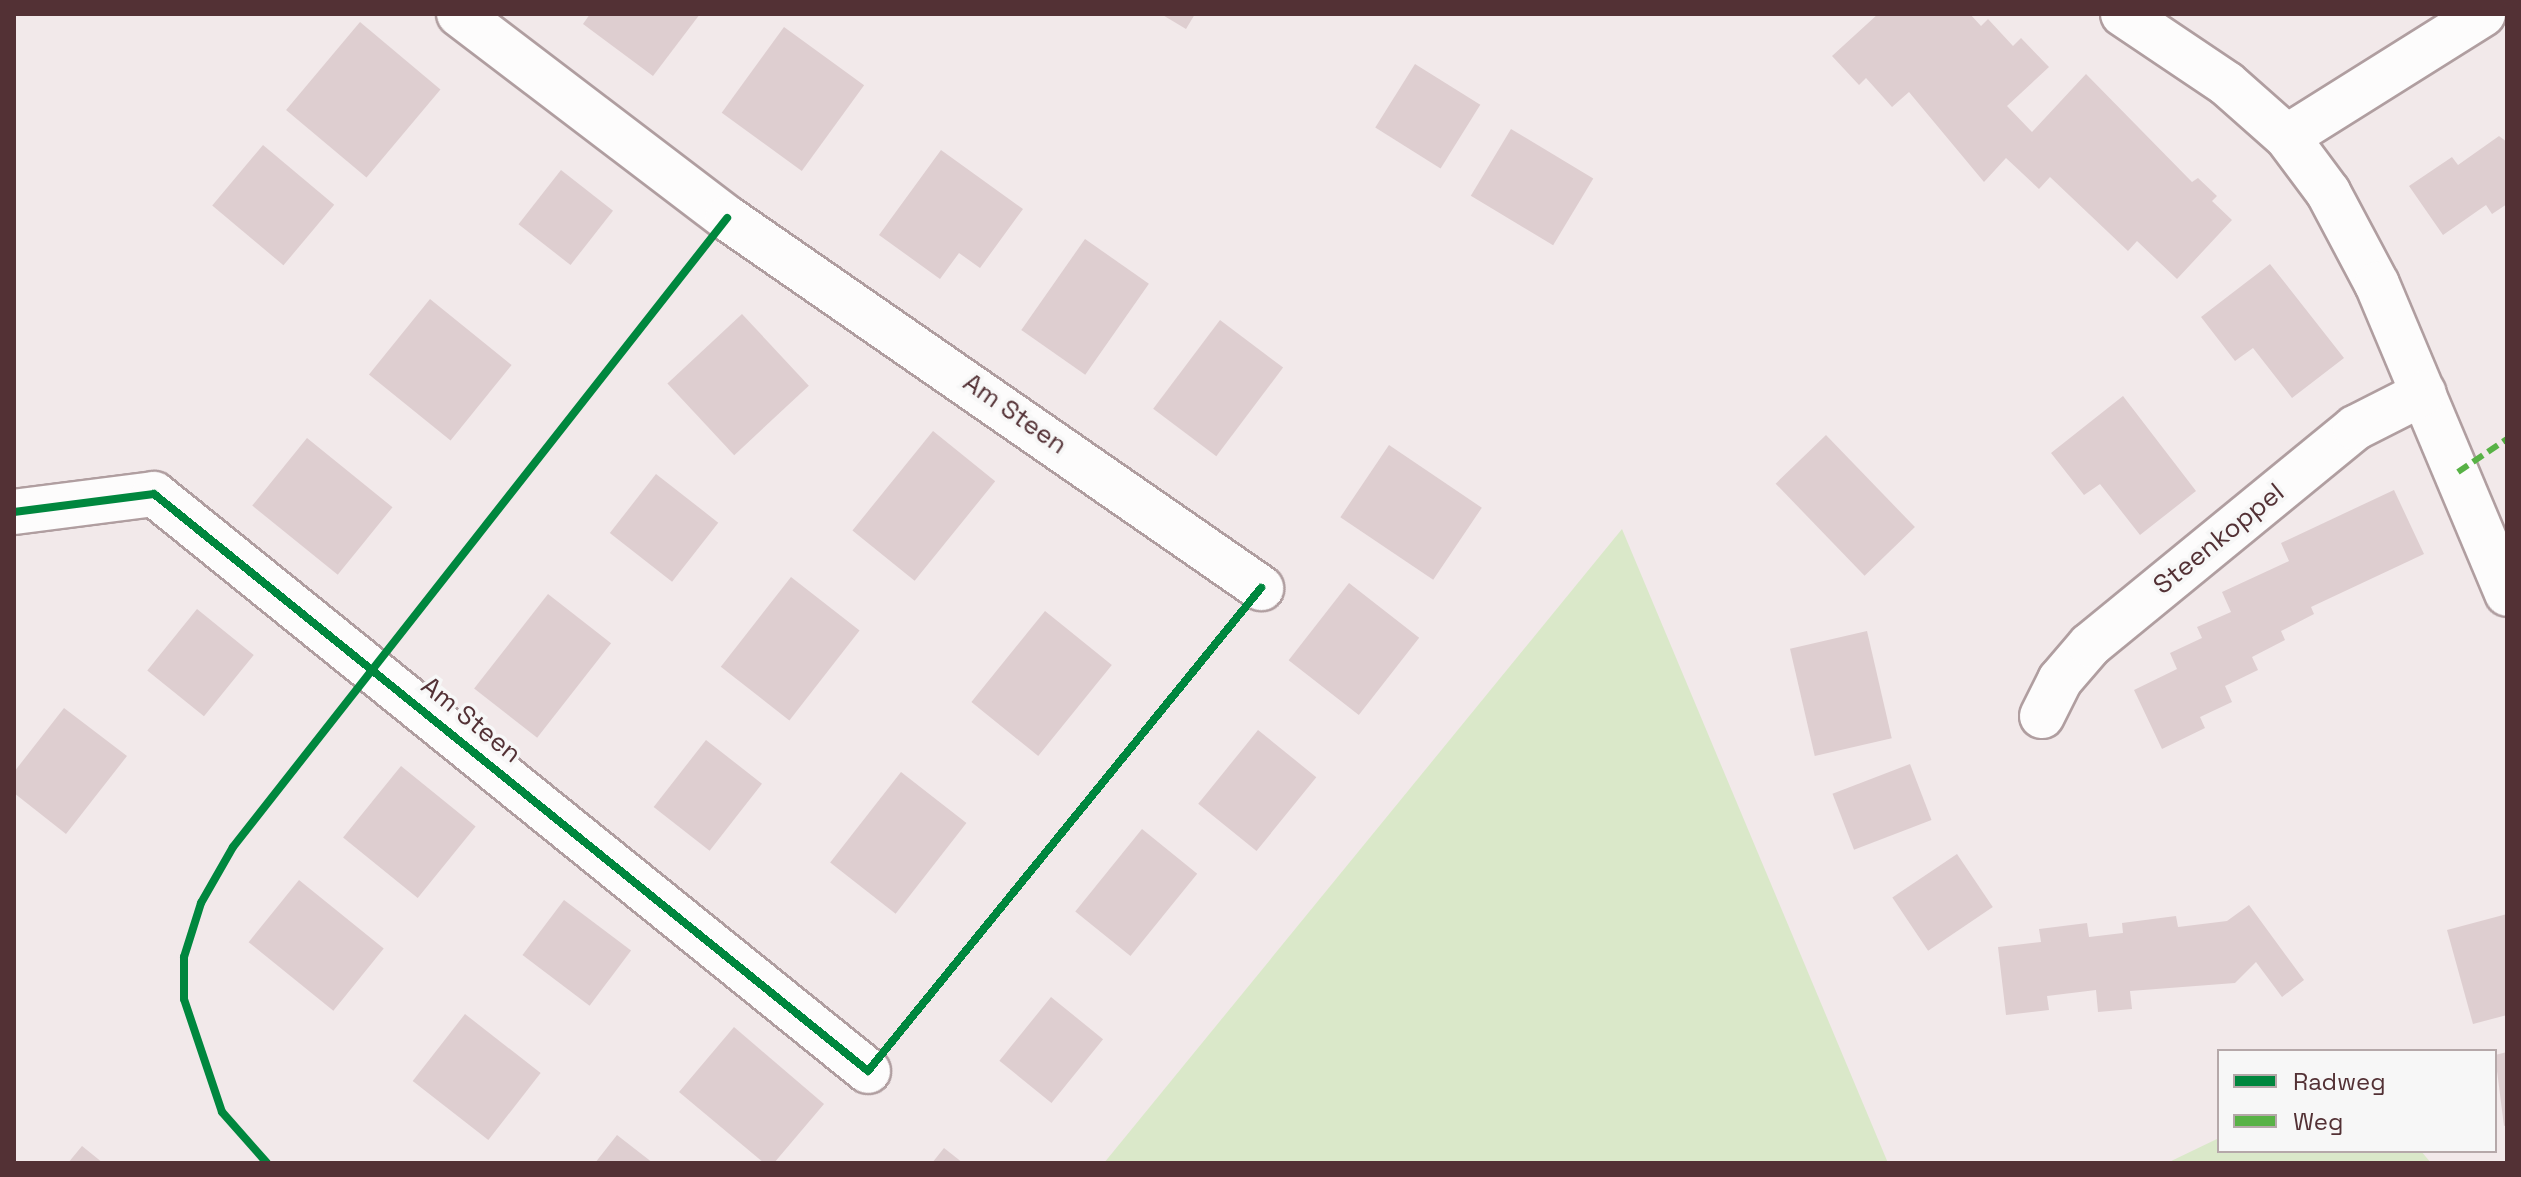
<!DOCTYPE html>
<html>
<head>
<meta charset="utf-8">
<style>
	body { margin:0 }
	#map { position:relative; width:2521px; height:1177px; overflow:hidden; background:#f2e9ea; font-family:"Space Grotesk",sans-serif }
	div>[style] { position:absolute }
	.green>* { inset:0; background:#dae8c9 }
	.building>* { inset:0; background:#deced0; transform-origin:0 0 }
	.roads { filter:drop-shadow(2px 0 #b09ea0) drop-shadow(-2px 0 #b09ea0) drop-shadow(0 2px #b09ea0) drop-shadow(0 -2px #b09ea0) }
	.minor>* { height:44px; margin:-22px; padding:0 22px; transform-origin:22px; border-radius:22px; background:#fdfcfc }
	.quiet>* { height:6px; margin-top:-3px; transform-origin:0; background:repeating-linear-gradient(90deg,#58b246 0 12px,transparent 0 18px) }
	.cycleway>* { height:8px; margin:-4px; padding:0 4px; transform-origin:4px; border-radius:4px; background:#00873e }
	span { translate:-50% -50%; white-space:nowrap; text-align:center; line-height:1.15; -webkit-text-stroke:7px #f7f7f7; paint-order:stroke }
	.street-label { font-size:26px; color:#533135 }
	.frame { position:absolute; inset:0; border:16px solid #533135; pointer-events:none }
	.legend { position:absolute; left:2217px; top:1049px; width:280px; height:104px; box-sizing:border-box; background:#f7f7f7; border:2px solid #b5a8a9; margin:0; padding:10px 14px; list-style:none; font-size:24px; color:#533135 }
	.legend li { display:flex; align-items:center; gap:16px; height:40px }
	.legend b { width:40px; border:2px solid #b5a8a9 }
</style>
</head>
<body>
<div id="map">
	<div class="green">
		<i style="clip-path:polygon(1622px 529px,1888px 1163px,1104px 1163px)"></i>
		<i style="clip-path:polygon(2219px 1138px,2219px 1151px,2421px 1151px,2431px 1163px,2167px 1163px)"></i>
	</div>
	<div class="building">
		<i style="clip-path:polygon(590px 14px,700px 14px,653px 76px,583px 24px)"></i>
		<i style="clip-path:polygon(1161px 14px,1195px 14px,1186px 29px)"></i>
		<i style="clip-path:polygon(1878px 14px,1970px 14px,1981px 26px,1988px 19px,2013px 46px,2021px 38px,2049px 67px,2007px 106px,2032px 132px,2086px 74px,2192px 182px,2198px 178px,2217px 196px,2212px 201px,2232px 220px,2177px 279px,2137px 241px,2128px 251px,2050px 177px,2039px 189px,2006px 158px,1984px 182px,1909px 92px,1892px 107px,1866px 78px,1859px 85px,1832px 56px)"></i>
		<i style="left:360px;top:22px;width:105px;height:115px;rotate:40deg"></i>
		<i style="left:784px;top:27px;width:99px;height:106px;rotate:36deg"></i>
		<i style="left:1415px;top:64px;width:77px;height:75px;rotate:32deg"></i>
		<i style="left:1511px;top:129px;width:96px;height:78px;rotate:31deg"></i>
		<i style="clip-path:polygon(2499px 136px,2507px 142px,2507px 204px,2492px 214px,2486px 205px,2443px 235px,2409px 186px,2452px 157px,2458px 165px)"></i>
		<i style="left:263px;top:145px;width:93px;height:79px;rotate:40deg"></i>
		<i style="clip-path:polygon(941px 150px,1023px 209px,980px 268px,959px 253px,940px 279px,879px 235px)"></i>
		<i style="left:561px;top:170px;width:66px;height:69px;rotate:38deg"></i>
		<i style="left:1085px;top:239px;width:78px;height:111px;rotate:35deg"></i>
		<i style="clip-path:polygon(2270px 264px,2344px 358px,2292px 398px,2253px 348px,2235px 361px,2201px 317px)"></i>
		<i style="left:430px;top:299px;width:105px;height:97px;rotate:39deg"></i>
		<i style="left:742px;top:314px;width:98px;height:102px;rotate:47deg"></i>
		<i style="left:1220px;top:320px;width:79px;height:111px;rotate:37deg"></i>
		<i style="clip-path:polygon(2123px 396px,2196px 491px,2140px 535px,2100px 484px,2084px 495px,2051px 453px)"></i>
		<i style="left:933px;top:431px;width:80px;height:128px;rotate:39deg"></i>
		<i style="left:1826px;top:435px;width:128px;height:70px;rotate:46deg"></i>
		<i style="left:307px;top:438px;width:110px;height:87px;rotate:39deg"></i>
		<i style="left:1389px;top:445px;width:112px;height:87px;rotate:34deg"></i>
		<i style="left:656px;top:474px;width:79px;height:75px;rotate:38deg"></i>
		<i style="clip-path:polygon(2394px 490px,2424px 554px,2311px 607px,2314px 614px,2281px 631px,2285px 640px,2252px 657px,2258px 670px,2225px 686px,2232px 702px,2200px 717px,2205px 728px,2162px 749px,2134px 690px,2177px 669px,2170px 653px,2202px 638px,2197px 627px,2231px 612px,2222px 592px,2289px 561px,2281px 543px)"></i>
		<i style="left:791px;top:577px;width:87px;height:114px;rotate:38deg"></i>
		<i style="left:1349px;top:583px;width:89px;height:98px;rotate:38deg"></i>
		<i style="left:548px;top:594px;width:80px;height:120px;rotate:38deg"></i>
		<i style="left:197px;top:609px;width:73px;height:79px;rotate:39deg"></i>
		<i style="left:1045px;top:611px;width:86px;height:117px;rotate:39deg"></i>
		<i style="left:1867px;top:631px;width:110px;height:79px;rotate:77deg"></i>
		<i style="clip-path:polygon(64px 708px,127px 756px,66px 834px,14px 793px,14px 772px)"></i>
		<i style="left:1258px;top:730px;width:75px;height:95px;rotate:39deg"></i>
		<i style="left:706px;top:740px;width:71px;height:85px;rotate:38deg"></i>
		<i style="left:1910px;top:764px;width:60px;height:83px;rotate:69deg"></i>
		<i style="left:401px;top:766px;width:96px;height:92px;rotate:39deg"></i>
		<i style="left:901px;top:772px;width:83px;height:115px;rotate:38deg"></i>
		<i style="left:1142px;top:829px;width:71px;height:106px;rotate:39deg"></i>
		<i style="left:1957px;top:854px;width:64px;height:78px;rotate:56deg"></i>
		<i style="left:299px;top:880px;width:109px;height:80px;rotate:39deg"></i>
		<i style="left:564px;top:900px;width:84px;height:69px;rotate:37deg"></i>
		<i style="clip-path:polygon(2249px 905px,2304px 980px,2282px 997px,2256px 962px,2235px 983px,2130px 991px,2132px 1009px,2098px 1012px,2096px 990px,2047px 996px,2049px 1010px,2006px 1015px,1998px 947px,2041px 942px,2039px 929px,2087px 923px,2089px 937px,2123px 933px,2122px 923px,2176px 916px,2178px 927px,2227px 921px)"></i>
		<i style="clip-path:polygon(2507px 914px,2507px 1015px,2473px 1024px,2447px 930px)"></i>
		<i style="left:1051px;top:997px;width:67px;height:82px;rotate:39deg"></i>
		<i style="left:465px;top:1014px;width:96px;height:85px;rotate:38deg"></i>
		<i style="clip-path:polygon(734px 1027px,824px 1104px,774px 1163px,764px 1163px,679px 1092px)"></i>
		<i style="clip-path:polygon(2507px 1052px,2507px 1125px,2504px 1126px,2495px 1055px)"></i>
		<i style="clip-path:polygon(617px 1135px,653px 1163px,595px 1163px)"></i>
		<i style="clip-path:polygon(82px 1146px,103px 1163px,68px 1163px)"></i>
		<i style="clip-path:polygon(944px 1148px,963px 1163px,932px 1163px)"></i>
	</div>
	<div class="roads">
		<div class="minor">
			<i style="left:459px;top:14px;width:337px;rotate:37.3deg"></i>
			<i style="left:727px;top:218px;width:650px;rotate:34.72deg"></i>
			<i style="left:2123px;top:14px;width:125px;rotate:33.9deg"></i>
			<i style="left:2227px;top:84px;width:80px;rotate:41.5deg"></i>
			<i style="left:2483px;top:14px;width:231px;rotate:147.9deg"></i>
			<i style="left:2287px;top:137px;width:69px;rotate:53.3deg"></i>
			<i style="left:2328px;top:192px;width:104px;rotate:62deg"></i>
			<i style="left:2377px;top:284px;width:336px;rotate:67.2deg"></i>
			<i style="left:14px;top:512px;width:141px;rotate:-7.3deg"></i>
			<i style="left:154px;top:494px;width:918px;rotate:38.94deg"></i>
			<i style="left:2042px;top:716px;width:40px;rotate:-63.4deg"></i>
			<i style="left:2060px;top:680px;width:46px;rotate:-49.4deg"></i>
			<i style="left:2090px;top:645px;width:343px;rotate:-39.3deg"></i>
			<i style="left:2355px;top:428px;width:77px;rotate:-26.9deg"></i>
		</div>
	</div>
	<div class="quiet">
		<i style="left:2458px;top:472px;width:59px;rotate:-34deg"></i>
	</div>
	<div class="cycleway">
		<i style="left:14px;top:512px;width:141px;rotate:-7.3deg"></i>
		<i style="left:154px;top:494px;width:918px;rotate:38.94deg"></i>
		<i style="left:868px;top:1071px;width:623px;rotate:-50.87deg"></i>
		<i style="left:267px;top:1163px;width:68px;rotate:-131.4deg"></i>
		<i style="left:222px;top:1112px;width:119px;rotate:-108.6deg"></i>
		<i style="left:184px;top:999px;width:42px;rotate:-90deg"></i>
		<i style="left:184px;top:957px;width:57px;rotate:-72.5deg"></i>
		<i style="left:201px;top:903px;width:64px;rotate:-60.3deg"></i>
		<i style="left:233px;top:847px;width:800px;rotate:-51.85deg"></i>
	</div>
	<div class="street-label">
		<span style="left:1015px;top:414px;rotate:35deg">Am Steen</span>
		<span style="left:2219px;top:539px;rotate:-39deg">Steenkoppel</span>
		<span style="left:471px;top:720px;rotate:39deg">Am Steen</span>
	</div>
	<div class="frame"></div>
	<ul class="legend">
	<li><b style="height:10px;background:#00873e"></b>Radweg</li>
	<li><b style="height:10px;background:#58b246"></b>Weg</li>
	</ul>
</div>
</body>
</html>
